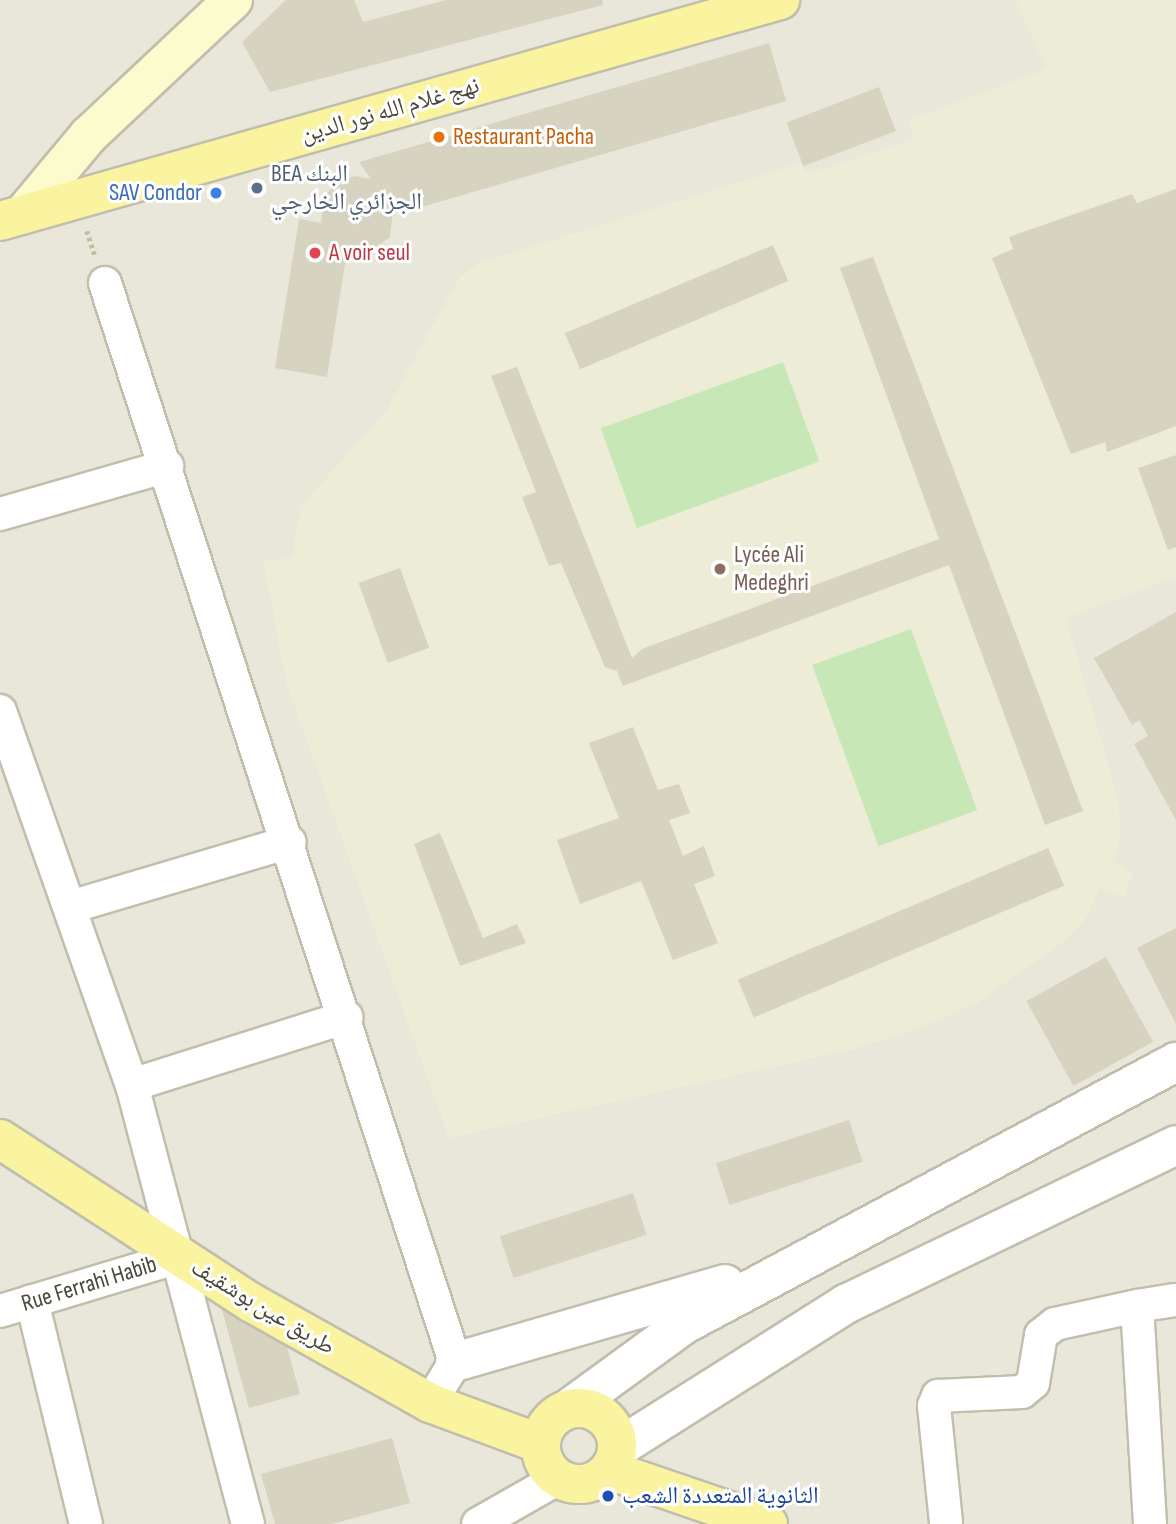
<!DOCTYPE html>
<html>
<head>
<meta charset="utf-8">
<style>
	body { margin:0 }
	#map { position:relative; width:1176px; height:1524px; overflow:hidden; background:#f5f4ec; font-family:"Sofia Sans Condensed","Noto Naskh Arabic",sans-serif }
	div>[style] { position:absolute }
	.residential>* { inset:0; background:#e9e7da; transform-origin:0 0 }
	.education>* { inset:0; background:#edecd6 }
	.green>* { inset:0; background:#c7e7b7; transform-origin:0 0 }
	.building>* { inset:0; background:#d6d3c1; transform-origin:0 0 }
	.path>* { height:4.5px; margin-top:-2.25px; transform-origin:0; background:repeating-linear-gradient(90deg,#c2bda0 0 3.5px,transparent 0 7px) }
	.roads { filter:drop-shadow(2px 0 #c1beae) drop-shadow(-2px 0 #c1beae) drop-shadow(0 2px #c1beae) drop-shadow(0 -2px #c1beae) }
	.minor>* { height:32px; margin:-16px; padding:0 16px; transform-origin:16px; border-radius:16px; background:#fff }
	.tertiary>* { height:38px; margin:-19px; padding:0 19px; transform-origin:19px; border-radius:19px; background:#fff }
	.secondary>* { height:38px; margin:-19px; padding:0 19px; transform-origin:19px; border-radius:19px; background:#fcfbce }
	.primary>* { height:38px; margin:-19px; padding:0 19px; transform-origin:19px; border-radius:19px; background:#faf3a0 }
	.primary>.ring { margin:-19px; padding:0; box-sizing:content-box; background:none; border:38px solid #faf3a0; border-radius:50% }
	.dots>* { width:19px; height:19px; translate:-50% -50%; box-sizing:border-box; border:4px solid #fff; border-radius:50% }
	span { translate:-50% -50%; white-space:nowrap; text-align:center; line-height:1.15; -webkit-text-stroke:6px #fff; paint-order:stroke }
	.street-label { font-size:24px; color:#494739 }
	.food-label { font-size:24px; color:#c56008 }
	.left { translate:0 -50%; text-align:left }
	.service-label { font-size:24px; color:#4e5e75 }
	.shop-label { font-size:24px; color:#366cbe }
	.right { translate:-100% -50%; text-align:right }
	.health-label { font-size:24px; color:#be3a42 }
	.education-label { font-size:24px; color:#785e54 }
	.transit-label { font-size:24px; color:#164399 }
</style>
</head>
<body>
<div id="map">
	<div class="residential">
		<i style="left:0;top:0;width:1176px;height:1524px"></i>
	</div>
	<div class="education">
		<i style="clip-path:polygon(1015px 0,1176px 0,1176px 577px,1066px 618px,1119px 803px,1120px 839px,1112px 861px,1133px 872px,1124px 898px,1099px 888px,1087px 917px,1065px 941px,977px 1003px,917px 1029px,851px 1050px,449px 1138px,287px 685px,263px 561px,292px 558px,301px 506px,386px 411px,459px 278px,479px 263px,801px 163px,807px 174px,913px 139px,908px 120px,1047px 69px)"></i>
	</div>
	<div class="green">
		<i style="left:783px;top:362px;width:106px;height:194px;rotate:70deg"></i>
		<i style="left:911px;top:629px;width:193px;height:105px;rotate:70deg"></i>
	</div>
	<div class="building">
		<i style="clip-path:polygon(286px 0,354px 0,363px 22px,446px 0,602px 0,603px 5px,270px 92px,242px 42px)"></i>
		<i style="clip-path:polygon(769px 43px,786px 101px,404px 212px,394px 201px,390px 237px,370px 251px,347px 251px,327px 377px,275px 368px,299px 219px,321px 223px,324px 198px,332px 187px,354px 176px,371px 179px,359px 162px)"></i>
		<i style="left:879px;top:87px;width:47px;height:99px;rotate:69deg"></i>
		<i style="clip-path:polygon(1176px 189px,1176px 426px,1107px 452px,1105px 442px,1071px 454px,992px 258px,1013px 249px,1009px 237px,1132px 194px,1137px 203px)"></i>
		<i style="left:773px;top:245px;width:39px;height:226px;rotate:67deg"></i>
		<i style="clip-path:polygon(873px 257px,1083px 811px,1045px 825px,949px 565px,623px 686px,617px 671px,605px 667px,561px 563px,549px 566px,522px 497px,536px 492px,491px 376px,517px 367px,632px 658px,642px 649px,939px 539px,840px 268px)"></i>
		<i style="clip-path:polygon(1176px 455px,1176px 547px,1168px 550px,1138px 468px)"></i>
		<i style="left:400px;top:568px;width:85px;height:44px;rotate:70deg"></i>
		<i style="clip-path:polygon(1176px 612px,1176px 820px,1134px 744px,1148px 736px,1139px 720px,1132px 725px,1094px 658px)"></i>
		<i style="clip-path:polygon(633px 727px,658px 790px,679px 784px,690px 813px,669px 820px,683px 856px,704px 846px,715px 876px,694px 884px,718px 943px,673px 960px,641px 881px,580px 904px,557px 840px,619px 818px,589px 743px)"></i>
		<i style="clip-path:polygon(440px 833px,483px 938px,517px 924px,526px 943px,460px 966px,414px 844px)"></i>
		<i style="left:1048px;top:848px;width:41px;height:337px;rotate:67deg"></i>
		<i style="clip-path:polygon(1176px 928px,1176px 1024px,1137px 948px)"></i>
		<i style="left:1106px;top:957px;width:97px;height:91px;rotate:61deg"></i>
		<i style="left:849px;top:1120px;width:44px;height:140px;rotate:72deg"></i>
		<i style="left:633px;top:1193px;width:44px;height:140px;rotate:72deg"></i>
		<i style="clip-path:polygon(236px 1306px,285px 1340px,300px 1394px,249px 1408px,222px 1310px)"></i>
		<i style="clip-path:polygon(392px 1438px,410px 1503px,332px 1524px,275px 1524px,261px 1474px)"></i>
	</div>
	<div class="path">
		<i style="left:87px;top:231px;width:26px;rotate:72deg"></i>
	</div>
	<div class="roads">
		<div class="minor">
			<i style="left:105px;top:283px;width:1134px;rotate:72.03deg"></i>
			<i style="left:455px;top:1362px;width:48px;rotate:121.4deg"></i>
			<i style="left:0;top:514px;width:174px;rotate:-16deg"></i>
			<i style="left:0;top:711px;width:397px;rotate:70.6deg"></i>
			<i style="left:132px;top:1085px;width:454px;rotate:75.2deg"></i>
			<i style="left:70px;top:907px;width:229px;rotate:-16.5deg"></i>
			<i style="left:132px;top:1085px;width:225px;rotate:-17.6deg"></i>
			<i style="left:32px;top:1301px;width:229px;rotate:76.4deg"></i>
			<i style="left:0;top:1311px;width:187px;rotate:-16.8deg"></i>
			<i style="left:946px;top:1522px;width:117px;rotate:-95.9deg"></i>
			<i style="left:934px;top:1406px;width:11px;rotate:-68deg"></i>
			<i style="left:938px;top:1396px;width:84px;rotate:-2.7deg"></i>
			<i style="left:1022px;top:1392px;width:14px;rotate:-39deg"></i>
			<i style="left:1033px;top:1383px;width:49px;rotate:-80.5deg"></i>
			<i style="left:1041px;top:1335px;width:18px;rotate:-38deg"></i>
			<i style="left:1055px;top:1324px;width:84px;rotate:-12.4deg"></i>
			<i style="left:478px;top:1524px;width:93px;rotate:-29.6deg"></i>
			<i style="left:1150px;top:1524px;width:218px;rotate:-93.4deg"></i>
			<i style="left:1137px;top:1306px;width:39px;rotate:-9deg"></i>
		</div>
		<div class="tertiary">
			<i style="left:455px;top:1362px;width:281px;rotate:-16.1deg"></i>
			<i style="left:568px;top:1409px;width:142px;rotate:-36.1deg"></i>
			<i style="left:683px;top:1325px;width:559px;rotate:-28.08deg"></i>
			<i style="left:618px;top:1448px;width:270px;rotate:-32.3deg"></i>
			<i style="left:846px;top:1304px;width:366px;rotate:-25.7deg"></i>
		</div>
		<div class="secondary">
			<i style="left:23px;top:214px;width:102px;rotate:-50.2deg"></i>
			<i style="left:88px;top:136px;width:199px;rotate:-43.2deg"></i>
		</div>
		<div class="primary">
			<i style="left:0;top:221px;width:811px;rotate:-15.82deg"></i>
			<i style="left:0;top:1139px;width:301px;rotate:33.1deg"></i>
			<i style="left:252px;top:1303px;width:204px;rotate:29.3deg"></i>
			<i style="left:430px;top:1403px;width:118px;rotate:20.3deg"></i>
			<i class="ring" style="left:541px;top:1408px;width:38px;height:38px"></i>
			<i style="left:609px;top:1470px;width:168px;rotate:18.8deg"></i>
		</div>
	</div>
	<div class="dots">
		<i style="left:439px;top:137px;background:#e8710a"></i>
		<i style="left:257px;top:188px;background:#5c6f8a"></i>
		<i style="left:216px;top:193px;background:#3f7fe0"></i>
		<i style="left:315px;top:253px;background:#e0444e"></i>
		<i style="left:720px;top:569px;background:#8d6e63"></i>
		<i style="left:608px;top:1496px;background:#1a4fb4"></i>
	</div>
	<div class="street-label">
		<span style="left:390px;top:110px;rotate:-16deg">نهج غلام الله نور الدين</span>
		<span style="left:89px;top:1284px;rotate:-17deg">Rue Ferrahi Habib</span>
		<span style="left:263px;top:1307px;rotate:31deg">طريق عين بوشقيف</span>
	</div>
	<div class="food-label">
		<span class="left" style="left:453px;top:137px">Restaurant Pacha</span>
	</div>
	<div class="service-label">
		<span class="left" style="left:271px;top:188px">BEA البنك<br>الجزائري الخارجي</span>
	</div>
	<div class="shop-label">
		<span class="right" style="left:202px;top:193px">SAV Condor</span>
	</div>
	<div class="health-label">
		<span class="left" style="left:329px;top:253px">A voir seul</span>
	</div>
	<div class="education-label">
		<span class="left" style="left:734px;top:569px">Lycée Ali<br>Medeghri</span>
	</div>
	<div class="transit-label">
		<span class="left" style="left:622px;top:1496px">الثانوية المتعددة الشعب</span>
	</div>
</div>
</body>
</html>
